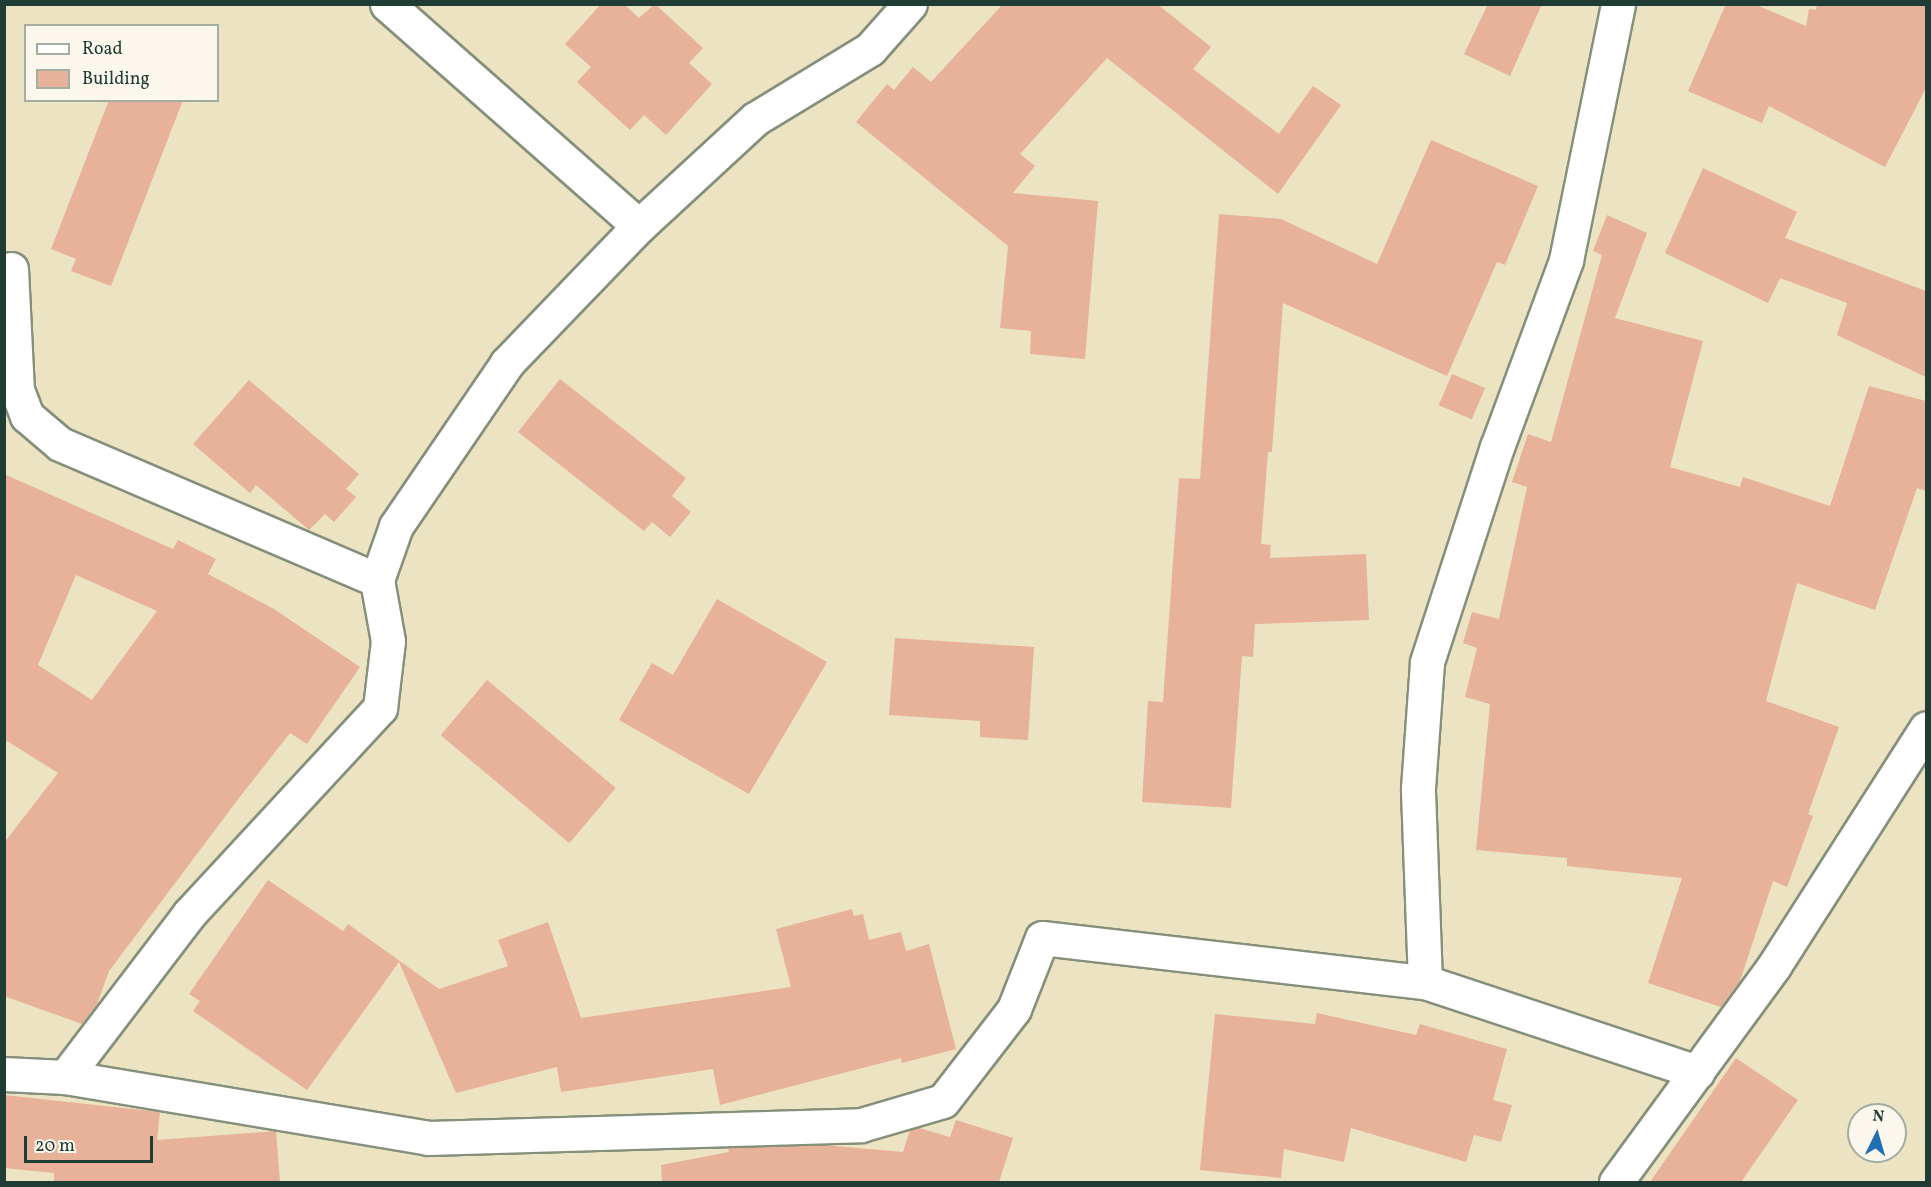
<!DOCTYPE html>
<html>
<head>
<meta charset="utf-8">
<style>
	body { margin:0 }
	#map { position:relative; width:1931px; height:1187px; overflow:hidden; background:#ebe3c2; font-family:Vollkorn,serif }
	div>[style] { position:absolute }
	.building>* { inset:0; background:#e7b299; transform-origin:0 0 }
	.roads { filter:drop-shadow(2px 0 #85907b) drop-shadow(-2px 0 #85907b) drop-shadow(0 2px #85907b) drop-shadow(0 -2px #85907b) }
	.minor>* { height:33px; margin:-16.5px; padding:0 16.5px; transform-origin:16.5px; border-radius:16.5px; background:#fff }
	span { translate:-50% -50%; white-space:nowrap; text-align:center; line-height:1.15; -webkit-text-stroke:5px #fbf7ec; paint-order:stroke }
	.frame { position:absolute; inset:0; border:6px solid #1f3d34; pointer-events:none }
	.legend { position:absolute; left:24px; top:24px; width:195px; height:78px; box-sizing:border-box; background:#fbf7ec; border:2px solid #a3ada2; margin:0; padding:8px 10px; list-style:none; font-size:18px; color:#1f3d34 }
	.legend li { display:flex; align-items:center; gap:12px; height:30px }
	.legend b { width:30px; border:2px solid #a3ada2 }
	.north { position:absolute; left:1847px; top:1103px; width:60px; height:60px; box-sizing:border-box; background:#fbf7ec; border:2px solid #a3ada2; border-radius:50%; rotate:5deg; font-size:16px; font-weight:700; line-height:24px; text-align:center; color:#1f3d34 }
	.north::after { content:''; display:block; margin:auto; width:21px; height:27px; background:#1f6fb2; clip-path:polygon(50% 0,100% 100%,50% 72%,0 100%) }
	.scale { position:absolute; left:24px; top:1136px; width:129px; height:27px; box-sizing:border-box; border:3px solid #1f3d34; border-top:0; padding-left:8px; font-size:18px; line-height:21px; white-space:nowrap; color:#1f3d34; -webkit-text-stroke:4px #fbf7ec; paint-order:stroke }
</style>
</head>
<body>
<div id="map">
	<div class="building">
		<i style="clip-path:polygon(601px 4px,624px 4px,639px 18px,655px 4px,703px 48px,689px 63px,712px 84px,666px 135px,644px 115px,630px 130px,577px 82px,591px 67px,565px 44px)"></i>
		<i style="clip-path:polygon(1003px 4px,1157px 4px,1211px 47px,1193px 69px,1279px 134px,1313px 86px,1341px 105px,1278px 194px,1107px 58px,1020px 154px,1035px 166px,1013px 193px,1098px 201px,1085px 359px,1030px 354px,1031px 331px,1000px 328px,1008px 246px,856px 122px,887px 84px,894px 90px,913px 67px,931px 82px)"></i>
		<i style="clip-path:polygon(1488px 4px,1542px 4px,1510px 76px,1464px 54px)"></i>
		<i style="clip-path:polygon(1726px 4px,1754px 4px,1806px 26px,1809px 9px,1816px 10px,1817px 4px,1926px 4px,1926px 88px,1885px 167px,1769px 106px,1762px 123px,1688px 91px)"></i>
		<i style="clip-path:polygon(109px 100px,183px 100px,111px 286px,71px 271px,76px 259px,51px 249px)"></i>
		<i style="clip-path:polygon(1431px 140px,1538px 186px,1505px 265px,1497px 262px,1447px 376px,1283px 303px,1272px 452px,1268px 452px,1261px 544px,1271px 545px,1270px 558px,1366px 554px,1369px 620px,1255px 624px,1253px 657px,1242px 656px,1231px 808px,1142px 802px,1148px 701px,1163px 702px,1179px 478px,1200px 479px,1219px 214px,1281px 219px,1377px 264px)"></i>
		<i style="clip-path:polygon(1703px 168px,1797px 212px,1785px 238px,1926px 291px,1926px 377px,1837px 335px,1847px 303px,1780px 278px,1768px 303px,1665px 253px)"></i>
		<i style="clip-path:polygon(1607px 215px,1647px 233px,1615px 318px,1703px 341px,1670px 467px,1740px 487px,1743px 477px,1830px 506px,1869px 386px,1926px 401px,1926px 491px,1917px 488px,1875px 610px,1797px 583px,1766px 701px,1839px 727px,1808px 814px,1813px 816px,1787px 887px,1773px 881px,1740px 981px,1721px 1007px,1648px 983px,1682px 878px,1567px 866px,1567px 858px,1476px 850px,1490px 704px,1465px 697px,1477px 648px,1463px 643px,1472px 612px,1499px 619px,1527px 487px,1512px 482px,1528px 434px,1551px 442px,1602px 255px,1593px 251px)"></i>
		<i style="left:1452px;top:374px;width:36px;height:34px;rotate:23deg"></i>
		<i style="clip-path:polygon(560px 379px,686px 478px,672px 496px,691px 512px,670px 537px,652px 522px,644px 531px,518px 432px)"></i>
		<i style="clip-path:polygon(249px 380px,359px 474px,346px 489px,356px 497px,334px 522px,325px 514px,309px 530px,256px 485px,250px 493px,193px 444px)"></i>
		<i style="clip-path:polygon(evenodd,4px 474px,173px 549px,178px 540px,216px 559px,208px 574px,274px 609px,360px 667px,307px 744px,290px 733px,239px 798px,109px 971px,97px 1004px,82px 1024px,4px 996px,4px 843px,58px 773px,7px 741px,4px 745px,4px 474px,76px 575px,157px 611px,92px 700px,38px 665px,76px 575px)"></i>
		<i style="clip-path:polygon(717px 599px,827px 662px,749px 794px,619px 720px,652px 663px,673px 675px)"></i>
		<i style="clip-path:polygon(895px 638px,1034px 647px,1028px 740px,980px 737px,980px 721px,889px 715px)"></i>
		<i style="left:487px;top:680px;width:168px;height:72px;rotate:40deg"></i>
		<i style="clip-path:polygon(268px 880px,343px 931px,348px 924px,439px 989px,508px 966px,498px 940px,548px 922px,581px 1018px,791px 987px,776px 929px,852px 909px,854px 916px,863px 914px,869px 940px,901px 932px,906px 951px,929px 944px,956px 1049px,902px 1063px,901px 1058px,720px 1105px,713px 1069px,561px 1092px,557px 1067px,456px 1093px,399px 962px,307px 1090px,193px 1011px,200px 1001px,189px 994px)"></i>
		<i style="clip-path:polygon(1317px 1013px,1416px 1035px,1420px 1024px,1507px 1049px,1493px 1100px,1512px 1105px,1501px 1142px,1474px 1135px,1466px 1162px,1351px 1128px,1344px 1162px,1284px 1149px,1281px 1178px,1200px 1170px,1215px 1014px,1315px 1024px)"></i>
		<i style="clip-path:polygon(1736px 1058px,1798px 1100px,1741px 1182px,1650px 1182px)"></i>
		<i style="clip-path:polygon(4px 1095px,160px 1112px,157px 1140px,276px 1131px,280px 1182px,54px 1182px,54px 1173px,4px 1168px)"></i>
		<i style="clip-path:polygon(956px 1120px,1013px 1138px,999px 1182px,662px 1182px,661px 1165px,729px 1152px,728px 1148px,823px 1145px,903px 1152px,910px 1130px,919px 1128px,950px 1137px)"></i>
	</div>
	<div class="roads">
		<div class="minor">
			<i style="left:387px;top:4px;width:336px;rotate:41.4deg"></i>
			<i style="left:639px;top:226px;width:158px;rotate:-42.7deg"></i>
			<i style="left:755px;top:119px;width:135px;rotate:-31.3deg"></i>
			<i style="left:870px;top:49px;width:60px;rotate:-48.4deg"></i>
			<i style="left:11px;top:269px;width:121px;rotate:87.2deg"></i>
			<i style="left:17px;top:390px;width:28px;rotate:69deg"></i>
			<i style="left:27px;top:416px;width:43px;rotate:40.3deg"></i>
			<i style="left:60px;top:444px;width:345px;rotate:23.2deg"></i>
			<i style="left:1425px;top:982px;width:194px;rotate:-92.1deg"></i>
			<i style="left:1418px;top:788px;width:126px;rotate:-85.9deg"></i>
			<i style="left:1427px;top:662px;width:226px;rotate:-72deg"></i>
			<i style="left:1497px;top:447px;width:199px;rotate:-69.7deg"></i>
			<i style="left:1566px;top:260px;width:261px;rotate:-78.5deg"></i>
			<i style="left:4px;top:1074px;width:61px;rotate:2.8deg"></i>
			<i style="left:65px;top:1077px;width:368px;rotate:9.5deg"></i>
			<i style="left:428px;top:1138px;width:433px;rotate:-1.7deg"></i>
			<i style="left:861px;top:1125px;width:85px;rotate:-16.3deg"></i>
			<i style="left:943px;top:1101px;width:116px;rotate:-52.3deg"></i>
			<i style="left:1014px;top:1009px;width:76px;rotate:-68.5deg"></i>
			<i style="left:1042px;top:938px;width:386px;rotate:6.6deg"></i>
			<i style="left:1425px;top:982px;width:287px;rotate:18.3deg"></i>
			<i style="left:65px;top:1077px;width:205px;rotate:-52.7deg"></i>
			<i style="left:189px;top:914px;width:281px;rotate:-47.2deg"></i>
			<i style="left:380px;top:708px;width:67px;rotate:-83.2deg"></i>
			<i style="left:388px;top:641px;width:62px;rotate:-100.2deg"></i>
			<i style="left:377px;top:580px;width:57px;rotate:-70.6deg"></i>
			<i style="left:396px;top:526px;width:197px;rotate:-55.7deg"></i>
			<i style="left:507px;top:363px;width:190px;rotate:-46.1deg"></i>
			<i style="left:1616px;top:1182px;width:268px;rotate:-53.8deg"></i>
			<i style="left:1774px;top:966px;width:282px;rotate:-57.4deg"></i>
		</div>
	</div>
	<div class="frame"></div>
	<ul class="legend">
	<li><b style="height:8px;background:#fff"></b>Road</li>
	<li><b style="height:16px;background:#e7b299"></b>Building</li>
	</ul>
	<div class="north">N</div>
	<div class="scale">20 m</div>
</div>
</body>
</html>
